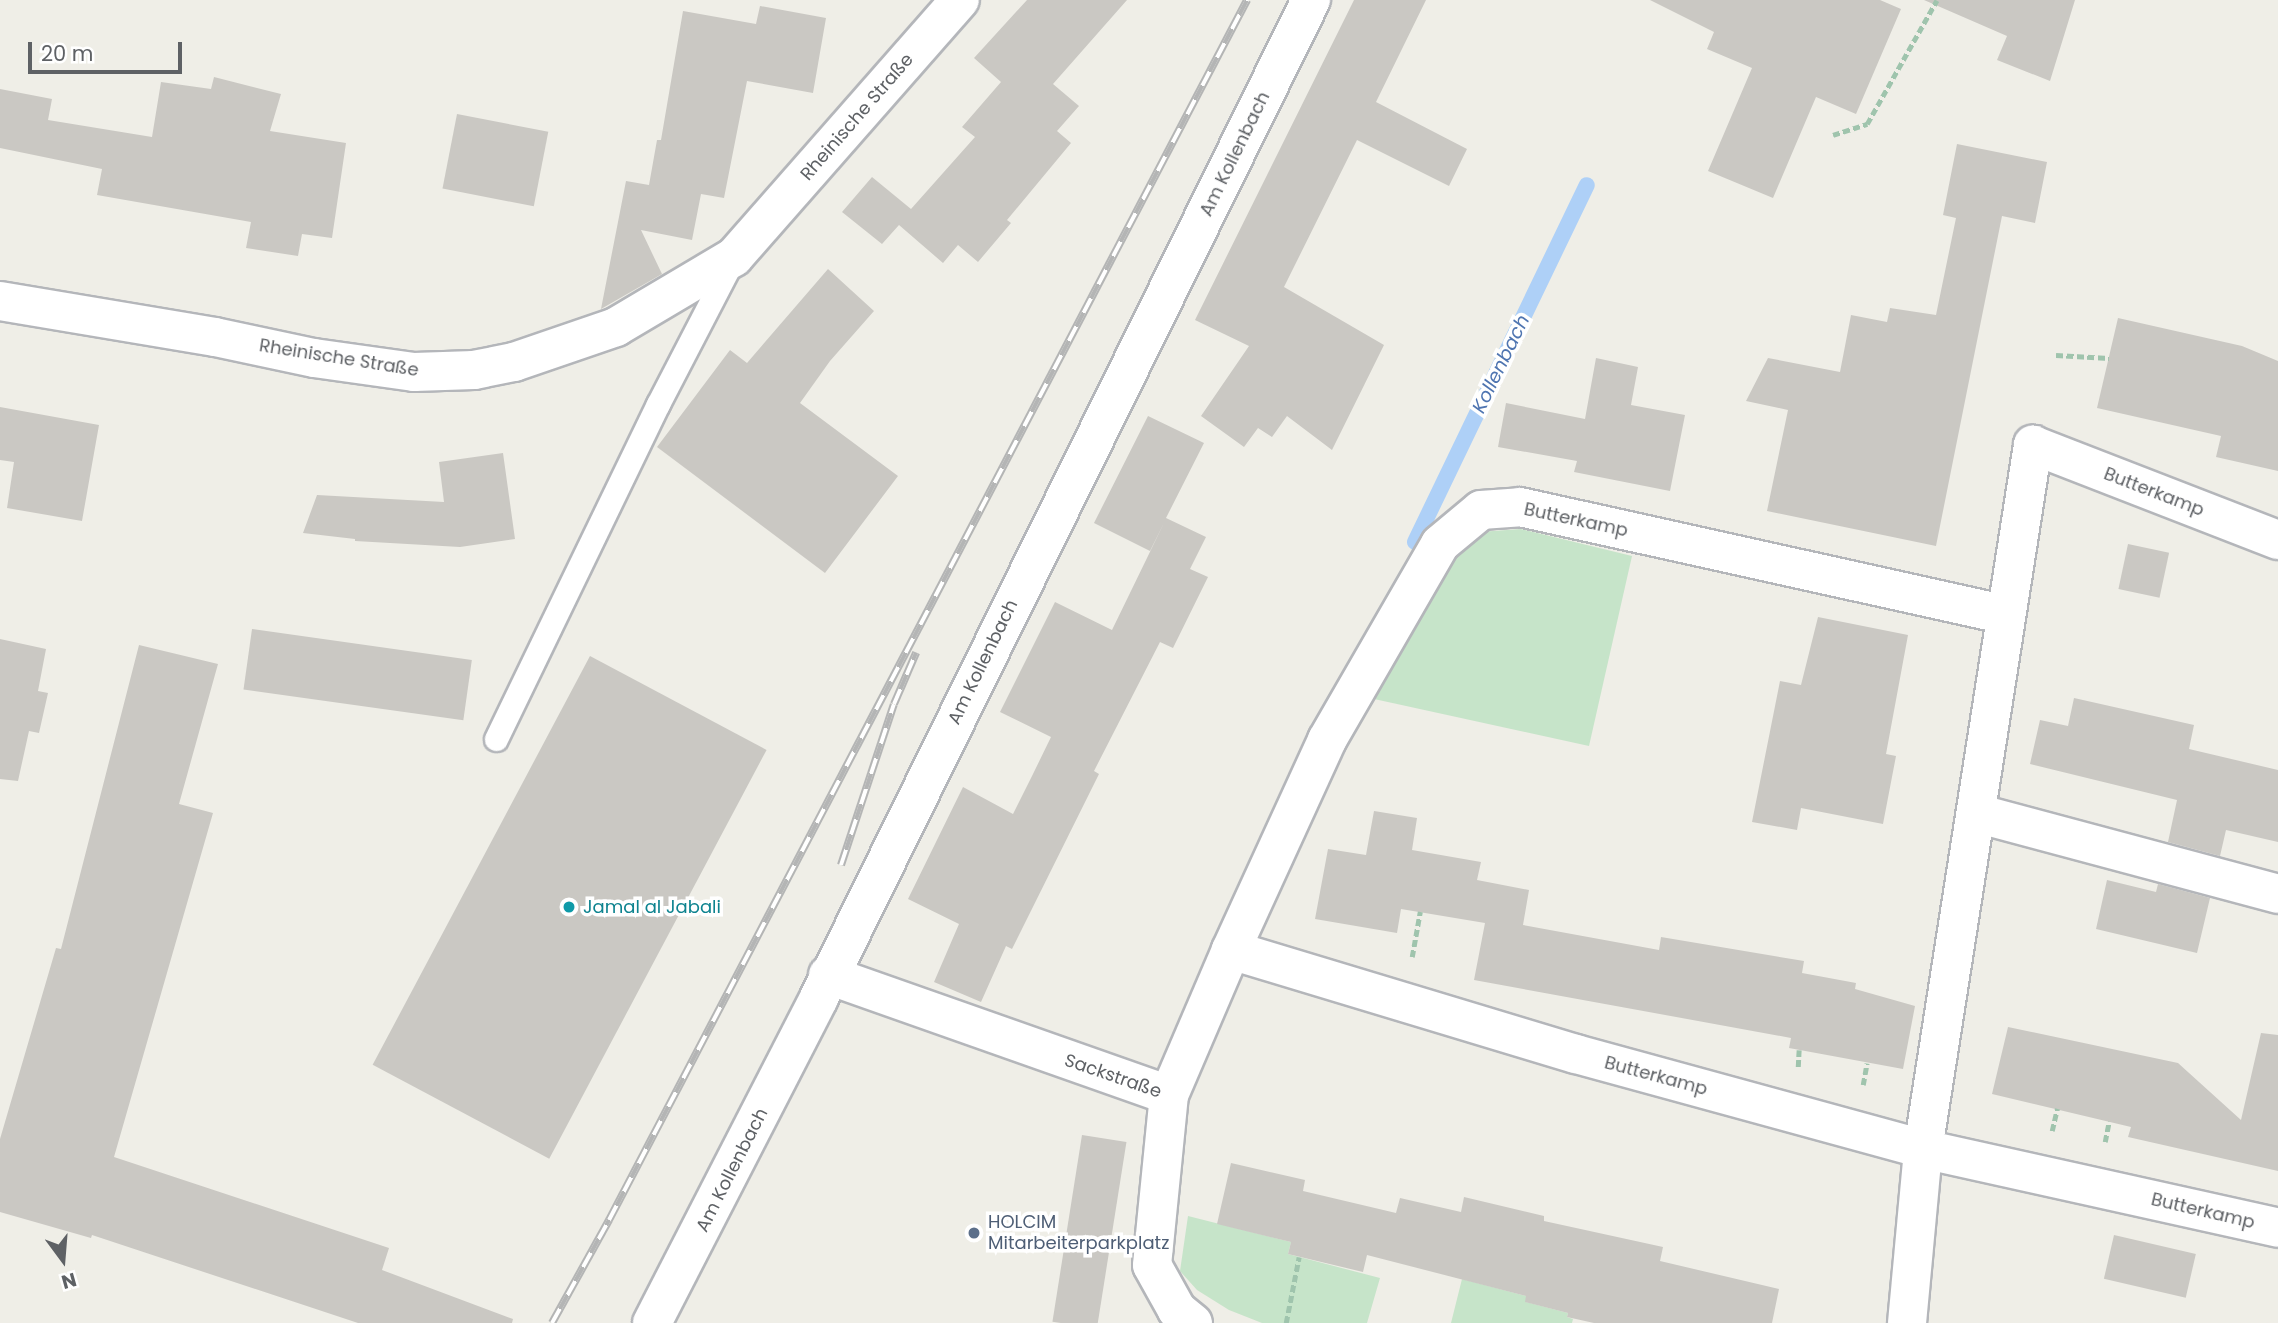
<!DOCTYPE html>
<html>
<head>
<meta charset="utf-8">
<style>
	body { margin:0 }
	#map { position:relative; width:2278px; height:1323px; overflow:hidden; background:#efeee7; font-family:Poppins,sans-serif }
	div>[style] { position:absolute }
	.green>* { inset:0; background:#c6e4c9 }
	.stream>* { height:16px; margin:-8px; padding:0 8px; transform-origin:8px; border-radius:8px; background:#aed0f7 }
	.building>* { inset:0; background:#cac8c3; transform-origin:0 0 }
	.path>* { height:4.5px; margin-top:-2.25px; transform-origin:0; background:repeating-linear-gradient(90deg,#9fc4ad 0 7px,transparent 0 10.5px) }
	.roads { filter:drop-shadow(2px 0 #b4b6ba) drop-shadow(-2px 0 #b4b6ba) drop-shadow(0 2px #b4b6ba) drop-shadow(0 -2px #b4b6ba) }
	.lane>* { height:23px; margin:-11.5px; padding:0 11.5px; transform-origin:11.5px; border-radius:11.5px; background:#fff }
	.street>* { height:38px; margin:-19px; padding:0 19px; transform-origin:19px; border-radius:19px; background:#fff }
	.rail>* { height:8px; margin-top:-4px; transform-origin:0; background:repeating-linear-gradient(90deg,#fff 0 16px,#b4b5b5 0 32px); box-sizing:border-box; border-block:2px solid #b4b5b5 }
	.dots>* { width:19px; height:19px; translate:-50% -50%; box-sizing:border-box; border:4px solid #fff; border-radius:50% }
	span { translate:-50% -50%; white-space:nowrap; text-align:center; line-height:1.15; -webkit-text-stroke:7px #fff; paint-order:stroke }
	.street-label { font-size:18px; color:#5e6165 }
	.culture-label { font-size:18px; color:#0d838f }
	.left { translate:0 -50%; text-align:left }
	.service-label { font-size:18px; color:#4e5e75 }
	.water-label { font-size:19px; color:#4f75b1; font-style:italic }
	.north { position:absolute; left:28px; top:1225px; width:70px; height:70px; -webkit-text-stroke:5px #fff; paint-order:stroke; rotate:164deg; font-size:19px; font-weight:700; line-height:28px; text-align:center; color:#5e6165 }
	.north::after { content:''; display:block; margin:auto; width:24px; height:32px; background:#5e6165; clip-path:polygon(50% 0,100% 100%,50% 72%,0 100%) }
	.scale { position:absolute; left:28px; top:42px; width:154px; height:32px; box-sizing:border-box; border:4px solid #5e6165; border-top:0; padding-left:9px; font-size:21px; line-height:24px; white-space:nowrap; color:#5e6165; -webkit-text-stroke:5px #fff; paint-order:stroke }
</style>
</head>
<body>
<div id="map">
	<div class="green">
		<i style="clip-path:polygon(1521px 529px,1632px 556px,1589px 746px,1365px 697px,1446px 557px,1479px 532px)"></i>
		<i style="clip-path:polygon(1188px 1216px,1291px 1242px,1288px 1254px,1380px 1278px,1367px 1323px,1262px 1323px,1229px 1310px,1197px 1290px,1180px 1271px)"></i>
		<i style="clip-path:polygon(1462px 1279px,1526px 1296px,1526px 1302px,1568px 1313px,1567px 1317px,1573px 1319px,1572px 1323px,1451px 1323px)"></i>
	</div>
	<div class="stream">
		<i style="left:1415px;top:542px;width:396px;rotate:-64.3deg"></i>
	</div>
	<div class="building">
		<i style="clip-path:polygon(1027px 0,1127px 0,1053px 84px,1079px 106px,1057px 131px,1071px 143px,1007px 220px,1011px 223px,978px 262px,958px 245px,943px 263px,899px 225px,882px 244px,842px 212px,872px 177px,911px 209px,975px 137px,962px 127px,1001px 82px,974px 58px)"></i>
		<i style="clip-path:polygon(1354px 0,1426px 0,1376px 102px,1467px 149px,1449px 186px,1357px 140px,1284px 287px,1384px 345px,1332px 450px,1287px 416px,1272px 437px,1258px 428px,1244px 447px,1201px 416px,1249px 346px,1195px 320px)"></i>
		<i style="clip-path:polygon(1650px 0,1880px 0,1901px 9px,1856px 114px,1816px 97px,1773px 198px,1708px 171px,1752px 68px,1707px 49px,1714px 32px)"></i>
		<i style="clip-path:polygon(1924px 0,2075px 0,2050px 81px,1997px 60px,2007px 36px)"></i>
		<i style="clip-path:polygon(760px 6px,826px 18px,813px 93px,747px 81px,724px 198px,701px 194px,692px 240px,641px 230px,662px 274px,601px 309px,626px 181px,649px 185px,657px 140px,661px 140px,683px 11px,756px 24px)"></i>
		<i style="clip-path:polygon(214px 77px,281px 94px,270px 131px,346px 143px,332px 238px,302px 234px,298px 256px,246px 248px,251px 222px,97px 195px,102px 169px,0 148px,0 89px,52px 99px,48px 120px,152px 137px,161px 82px,211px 89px)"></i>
		<i style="left:457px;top:114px;width:93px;height:76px;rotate:11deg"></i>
		<i style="clip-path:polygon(1957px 144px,2047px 162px,2035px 223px,2002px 216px,1936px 546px,1767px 511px,1788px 410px,1746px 401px,1768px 358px,1840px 372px,1851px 315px,1887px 322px,1890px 308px,1936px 315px,1956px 218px,1943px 215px)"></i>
		<i style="clip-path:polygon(828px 269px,874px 311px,830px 361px,800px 403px,898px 476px,825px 573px,657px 447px,730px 350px,747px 363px)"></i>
		<i style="clip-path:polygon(2118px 318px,2242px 346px,2278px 361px,2278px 471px,2216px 457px,2221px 436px,2097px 408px)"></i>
		<i style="clip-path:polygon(1596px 358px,1638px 367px,1631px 405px,1685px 415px,1670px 491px,1574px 472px,1577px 461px,1498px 447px,1506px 403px,1585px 419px)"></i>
		<i style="clip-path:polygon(0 407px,99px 425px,82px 521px,7px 508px,14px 462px,0 460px)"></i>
		<i style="clip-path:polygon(1148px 416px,1204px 443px,1166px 518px,1206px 537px,1190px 569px,1208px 577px,1173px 648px,1160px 642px,1094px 771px,1099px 774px,1012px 949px,1006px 946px,981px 1002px,934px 982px,959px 924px,908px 899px,963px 787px,1013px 814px,1033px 774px,1051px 737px,1000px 712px,1055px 602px,1112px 630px,1164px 523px,1150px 551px,1094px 523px)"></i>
		<i style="clip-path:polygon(503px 453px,515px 539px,460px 547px,355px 541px,355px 539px,303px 533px,317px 495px,444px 502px,439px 462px)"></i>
		<i style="left:2128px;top:544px;width:42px;height:46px;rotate:12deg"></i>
		<i style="clip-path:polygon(1818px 617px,1908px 635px,1886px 754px,1896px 756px,1883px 824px,1801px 808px,1797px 830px,1752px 822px,1780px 681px,1801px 685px)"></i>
		<i style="left:252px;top:629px;width:222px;height:61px;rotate:8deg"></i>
		<i style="clip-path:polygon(0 639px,46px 649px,38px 691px,48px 693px,39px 733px,29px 731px,18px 781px,0 779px)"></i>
		<i style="clip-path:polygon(139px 645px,218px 664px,179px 804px,213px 813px,114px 1157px,389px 1248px,382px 1270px,513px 1319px,512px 1323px,358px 1323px,92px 1235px,91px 1238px,0 1212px,0 1139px,56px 948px,61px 949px)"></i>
		<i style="left:590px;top:656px;width:200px;height:463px;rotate:28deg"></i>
		<i style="clip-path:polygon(2074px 698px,2194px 725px,2189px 749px,2278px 770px,2278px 842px,2226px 830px,2220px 856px,2168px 842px,2177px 800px,2030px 764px,2040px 720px,2068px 726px)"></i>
		<i style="clip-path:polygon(1374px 811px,1417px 818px,1412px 850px,1481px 862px,1477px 880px,1529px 890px,1523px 925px,1659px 950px,1661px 937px,1804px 961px,1802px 973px,1856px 983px,1855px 989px,1915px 1006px,1903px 1069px,1789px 1048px,1791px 1038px,1474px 980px,1485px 923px,1401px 909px,1397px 933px,1315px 919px,1328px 849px,1366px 855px)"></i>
		<i style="clip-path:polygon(2107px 880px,2156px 892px,2158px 884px,2210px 898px,2197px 953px,2096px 929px)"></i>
		<i style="clip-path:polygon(2008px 1027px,2178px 1063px,2241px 1120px,2261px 1033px,2278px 1035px,2278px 1171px,2128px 1137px,2131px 1127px,1992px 1094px)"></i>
		<i style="left:1082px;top:1135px;width:45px;height:189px;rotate:9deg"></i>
		<i style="clip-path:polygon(1231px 1163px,1305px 1180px,1303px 1191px,1396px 1213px,1400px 1198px,1461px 1212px,1464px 1197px,1544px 1216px,1544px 1221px,1663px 1247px,1660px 1261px,1779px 1289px,1772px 1323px,1594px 1323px,1567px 1317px,1568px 1313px,1525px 1302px,1526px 1296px,1367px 1255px,1363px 1272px,1288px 1254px,1291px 1242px,1217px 1224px)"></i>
		<i style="left:2114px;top:1235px;width:84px;height:45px;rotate:13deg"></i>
	</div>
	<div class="path">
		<i style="left:1833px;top:135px;width:36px;rotate:-18deg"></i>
		<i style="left:1867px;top:124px;width:142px;rotate:-60.6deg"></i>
		<i style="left:2056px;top:355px;width:53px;rotate:3.2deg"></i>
		<i style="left:1412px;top:957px;width:46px;rotate:-79.9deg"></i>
		<i style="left:1798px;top:1067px;width:17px;rotate:-87deg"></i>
		<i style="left:1863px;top:1085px;width:22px;rotate:-80deg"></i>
		<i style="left:2052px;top:1131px;width:23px;rotate:-77deg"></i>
		<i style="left:2105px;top:1142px;width:21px;rotate:-79deg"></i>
		<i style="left:1286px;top:1323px;width:67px;rotate:-78.9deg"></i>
	</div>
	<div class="roads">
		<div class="lane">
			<i style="left:496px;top:739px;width:372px;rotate:-64.2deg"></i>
			<i style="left:658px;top:404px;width:159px;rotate:-62.6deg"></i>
		</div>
		<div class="street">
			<i style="left:0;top:301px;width:218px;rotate:9.5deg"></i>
			<i style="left:215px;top:337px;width:101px;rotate:12deg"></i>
			<i style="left:314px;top:358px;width:101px;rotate:8deg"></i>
			<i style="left:414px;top:372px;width:60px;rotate:-1.9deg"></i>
			<i style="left:474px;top:370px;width:41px;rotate:-11.3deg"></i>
			<i style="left:514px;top:362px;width:108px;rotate:-18.9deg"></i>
			<i style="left:616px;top:327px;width:137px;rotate:-30.7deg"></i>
			<i style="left:734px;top:257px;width:342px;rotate:-48.7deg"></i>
			<i style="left:1976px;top:813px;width:313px;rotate:15deg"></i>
			<i style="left:1231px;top:950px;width:360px;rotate:16.8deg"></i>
			<i style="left:1576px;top:1054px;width:360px;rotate:15.3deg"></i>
			<i style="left:1923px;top:1149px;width:364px;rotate:12.5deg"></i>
			<i style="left:828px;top:975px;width:361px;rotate:19.4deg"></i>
			<i style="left:652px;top:1323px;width:365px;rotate:-62.8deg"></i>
			<i style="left:819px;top:998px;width:1113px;rotate:-63.76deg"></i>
			<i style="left:1193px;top:1323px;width:21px;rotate:-141deg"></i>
			<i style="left:1177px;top:1310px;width:51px;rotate:-119.1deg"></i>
			<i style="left:1152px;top:1265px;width:171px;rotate:-84.3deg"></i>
			<i style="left:1169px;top:1095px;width:158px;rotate:-66.8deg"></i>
			<i style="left:1231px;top:950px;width:231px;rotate:-65.4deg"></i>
			<i style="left:1327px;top:740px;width:226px;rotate:-60deg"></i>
			<i style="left:1440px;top:544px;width:53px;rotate:-39.7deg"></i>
			<i style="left:1481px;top:510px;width:39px;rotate:-4deg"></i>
			<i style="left:1520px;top:507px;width:496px;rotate:12.5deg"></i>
			<i style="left:1907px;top:1323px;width:175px;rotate:-84.7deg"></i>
			<i style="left:1923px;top:1149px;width:713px;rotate:-81.12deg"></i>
			<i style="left:2033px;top:445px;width:263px;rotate:21.2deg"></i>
		</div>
	</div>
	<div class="rail">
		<i style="left:841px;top:865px;width:169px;rotate:-71.8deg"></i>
		<i style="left:894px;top:704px;width:56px;rotate:-66.7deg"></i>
		<i style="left:552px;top:1323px;width:118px;rotate:-61deg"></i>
		<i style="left:609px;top:1220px;width:1377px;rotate:-62.39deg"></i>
	</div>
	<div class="dots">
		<i style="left:569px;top:907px;background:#0f9aa8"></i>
		<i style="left:974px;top:1233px;background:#5c6f8a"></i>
	</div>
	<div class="street-label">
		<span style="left:857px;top:117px;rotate:-49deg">Rheinische Straße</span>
		<span style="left:1235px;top:154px;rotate:-64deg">Am Kollenbach</span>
		<span style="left:339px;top:358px;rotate:9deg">Rheinische Straße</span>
		<span style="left:2154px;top:492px;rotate:21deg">Butterkamp</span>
		<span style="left:1576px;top:520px;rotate:12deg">Butterkamp</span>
		<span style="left:983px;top:662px;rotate:-64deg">Am Kollenbach</span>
		<span style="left:1113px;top:1076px;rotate:19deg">Sackstraße</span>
		<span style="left:1656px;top:1076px;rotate:15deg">Butterkamp</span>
		<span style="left:732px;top:1170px;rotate:-63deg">Am Kollenbach</span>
		<span style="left:2203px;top:1211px;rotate:13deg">Butterkamp</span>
	</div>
	<div class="culture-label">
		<span class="left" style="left:583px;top:907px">Jamal al Jabali</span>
	</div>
	<div class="service-label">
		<span class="left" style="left:988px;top:1233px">HOLCIM<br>Mitarbeiterparkplatz</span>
	</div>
	<div class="water-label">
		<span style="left:1501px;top:364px;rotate:-64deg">Kollenbach</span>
	</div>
	<div class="north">N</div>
	<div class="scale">20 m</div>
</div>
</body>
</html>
